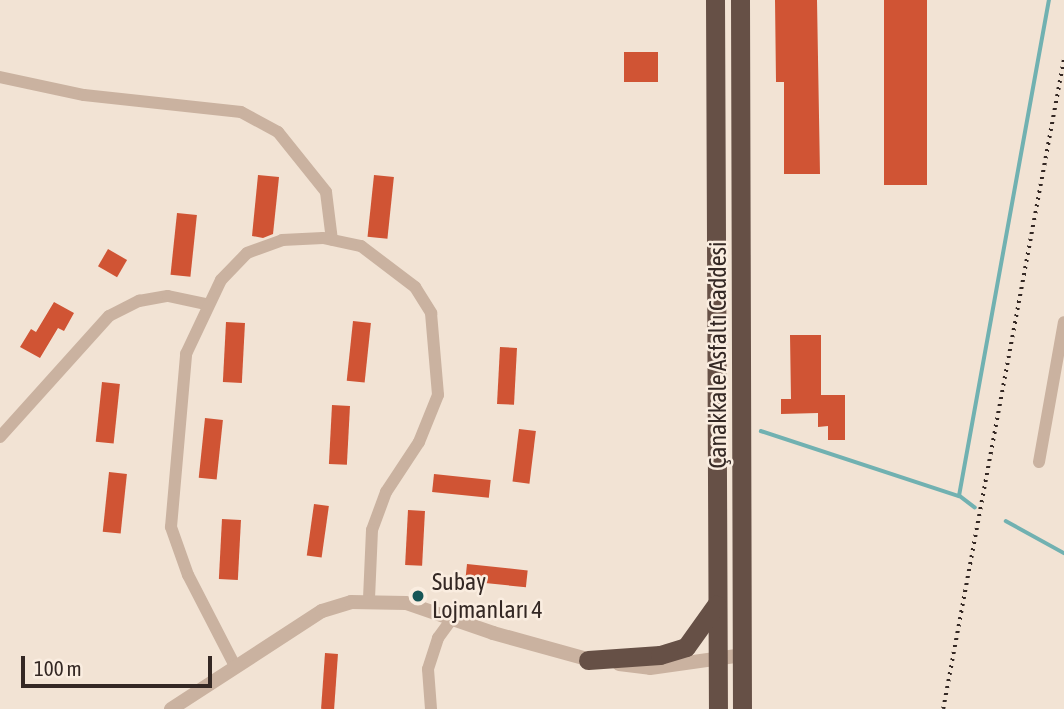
<!DOCTYPE html>
<html>
<head>
<meta charset="utf-8">
<style>
	body { margin:0 }
	#map { position:relative; width:1064px; height:709px; overflow:hidden; background:#f2e3d4; font-family:"Asap Condensed",sans-serif }
	div>[style] { position:absolute }
	.stream>* { height:3.5px; margin:-1.75px; padding:0 1.75px; transform-origin:1.75px; border-radius:1.75px; background:#71b1b1 }
	.building>* { inset:0; background:#d05434; transform-origin:0 0 }
	.minor>* { height:12px; margin:-6px; padding:0 6px; transform-origin:6px; border-radius:6px; background:#cab2a0 }
	.tertiary>* { height:14px; margin:-7px; padding:0 7px; transform-origin:7px; border-radius:7px; background:#cab2a0 }
	.trunk>* { height:19px; margin:-9.5px; padding:0 9.5px; transform-origin:9.5px; border-radius:9.5px; background:#665046 }
	.rail>* { height:3.5px; margin-top:-1.75px; transform-origin:0; background:repeating-linear-gradient(90deg,#342824 0 2px,transparent 0 7px) }
	.dots>* { width:19px; height:19px; translate:-50% -50%; box-sizing:border-box; border:4px solid #faede0; border-radius:50% }
	span { translate:-50% -50%; white-space:nowrap; text-align:center; line-height:1.15; -webkit-text-stroke:5px #faede0; paint-order:stroke }
	.street-label { font-size:24px; color:#342824 }
	.poi-label { font-size:24px; color:#342824 }
	.left { translate:0 -50%; text-align:left }
	.scale { position:absolute; left:21px; top:656px; width:191px; height:32px; box-sizing:border-box; border:4px solid #342824; border-top:0; padding-left:9px; font-size:21px; line-height:24px; white-space:nowrap; color:#342824; -webkit-text-stroke:5px #faede0; paint-order:stroke }
</style>
</head>
<body>
<div id="map">
	<div class="stream">
		<i style="left:761px;top:431px;width:208px;rotate:18.2deg"></i>
		<i style="left:975px;top:508px;width:20px;rotate:-143deg"></i>
		<i style="left:959px;top:496px;width:504px;rotate:-79.72deg"></i>
		<i style="left:1006px;top:521px;width:66px;rotate:28.9deg"></i>
	</div>
	<div class="building">
		<i style="clip-path:polygon(775px 0,817px 0,820px 174px,784px 174px,784px 82px,776px 82px)"></i>
		<i style="left:884px;top:0;width:43px;height:185px"></i>
		<i style="left:624px;top:52px;width:34px;height:30px"></i>
		<i style="clip-path:polygon(258px 175px,279px 177px,273px 234px,263px 238px,252px 236px)"></i>
		<i style="left:374px;top:175px;width:20px;height:62px;rotate:6deg"></i>
		<i style="left:177px;top:213px;width:20px;height:62px;rotate:6deg"></i>
		<i style="left:108px;top:249px;width:22px;height:20px;rotate:30deg"></i>
		<i style="clip-path:polygon(54px 302px,74px 313px,64px 331px,58px 328px,40px 358px,20px 347px,31px 329px,36px 332px)"></i>
		<i style="left:353px;top:321px;width:18px;height:60px;rotate:6deg"></i>
		<i style="left:226px;top:322px;width:19px;height:60px;rotate:3deg"></i>
		<i style="clip-path:polygon(790px 335px,821px 335px,821px 395px,845px 395px,845px 440px,828px 440px,828px 426px,818px 427px,818px 413px,781px 414px,781px 399px,791px 399px)"></i>
		<i style="left:500px;top:347px;width:17px;height:57px;rotate:3deg"></i>
		<i style="left:102px;top:382px;width:18px;height:60px;rotate:6deg"></i>
		<i style="left:332px;top:405px;width:18px;height:59px;rotate:3deg"></i>
		<i style="left:205px;top:418px;width:18px;height:60px;rotate:6deg"></i>
		<i style="left:519px;top:429px;width:17px;height:53px;rotate:7deg"></i>
		<i style="left:109px;top:472px;width:18px;height:60px;rotate:6deg"></i>
		<i style="left:434px;top:474px;width:57px;height:18px;rotate:6deg"></i>
		<i style="left:314px;top:504px;width:15px;height:52px;rotate:8deg"></i>
		<i style="left:408px;top:510px;width:17px;height:55px;rotate:3deg"></i>
		<i style="left:222px;top:519px;width:19px;height:60px;rotate:3deg"></i>
		<i style="left:467px;top:564px;width:61px;height:17px;rotate:6deg"></i>
		<i style="left:325px;top:653px;width:13px;height:56px;rotate:4deg"></i>
	</div>
	<div class="minor">
		<i style="left:0;top:77px;width:86px;rotate:12.1deg"></i>
		<i style="left:84px;top:95px;width:158px;rotate:6.2deg"></i>
		<i style="left:241px;top:112px;width:42px;rotate:28.4deg"></i>
		<i style="left:278px;top:132px;width:77px;rotate:51.3deg"></i>
		<i style="left:326px;top:192px;width:48px;rotate:82.9deg"></i>
		<i style="left:0;top:437px;width:163px;rotate:-48deg"></i>
		<i style="left:109px;top:316px;width:34px;rotate:-27deg"></i>
		<i style="left:139px;top:301px;width:29px;rotate:-10deg"></i>
		<i style="left:168px;top:296px;width:39px;rotate:12deg"></i>
		<i style="left:1039px;top:462px;width:142px;rotate:-79.9deg"></i>
		<i style="left:235px;top:666px;width:102px;rotate:-117.3deg"></i>
		<i style="left:188px;top:575px;width:51px;rotate:-109.5deg"></i>
		<i style="left:171px;top:527px;width:174px;rotate:-85deg"></i>
		<i style="left:186px;top:354px;width:82px;rotate:-64.7deg"></i>
		<i style="left:221px;top:280px;width:37px;rotate:-46deg"></i>
		<i style="left:247px;top:253px;width:37px;rotate:-20deg"></i>
		<i style="left:282px;top:240px;width:41px;rotate:-2.8deg"></i>
		<i style="left:323px;top:238px;width:39px;rotate:12deg"></i>
		<i style="left:361px;top:246px;width:68px;rotate:37.2deg"></i>
		<i style="left:415px;top:287px;width:31px;rotate:58deg"></i>
		<i style="left:431px;top:313px;width:82px;rotate:85.1deg"></i>
		<i style="left:438px;top:395px;width:51px;rotate:112deg"></i>
		<i style="left:419px;top:442px;width:60px;rotate:123.4deg"></i>
		<i style="left:386px;top:492px;width:40px;rotate:110.2deg"></i>
		<i style="left:372px;top:530px;width:70px;rotate:92.5deg"></i>
		<i style="left:431px;top:709px;width:40px;rotate:-94.3deg"></i>
		<i style="left:428px;top:669px;width:33px;rotate:-72deg"></i>
		<i style="left:438px;top:638px;width:26px;rotate:-54deg"></i>
	</div>
	<div class="tertiary">
		<i style="left:619px;top:664px;width:31px;rotate:7deg"></i>
		<i style="left:650px;top:668px;width:93px;rotate:-8deg"></i>
		<i style="left:171px;top:709px;width:180px;rotate:-33deg"></i>
		<i style="left:322px;top:611px;width:30px;rotate:-17deg"></i>
		<i style="left:351px;top:602px;width:55px;rotate:1deg"></i>
		<i style="left:406px;top:603px;width:92px;rotate:19deg"></i>
		<i style="left:493px;top:633px;width:106px;rotate:15.4deg"></i>
	</div>
	<div class="trunk">
		<i style="left:715px;top:0;width:709px;rotate:89.76deg"></i>
		<i style="left:740px;top:0;width:709px;rotate:89.84deg"></i>
		<i style="left:588px;top:660px;width:72px;rotate:-4deg"></i>
		<i style="left:660px;top:655px;width:27px;rotate:-17deg"></i>
		<i style="left:686px;top:647px;width:52px;rotate:-54.5deg"></i>
	</div>
	<div class="rail">
		<i style="left:943px;top:709px;width:662px;rotate:-79.47deg"></i>
	</div>
	<div class="dots">
		<i style="left:418px;top:596px;background:#175657"></i>
	</div>
	<div class="street-label">
		<span style="left:718px;top:355px;rotate:-90deg">Çanakkale Asfaltı Caddesi</span>
	</div>
	<div class="poi-label">
		<span class="left" style="left:432px;top:596px">Subay<br>Lojmanları 4</span>
	</div>
	<div class="scale">100 m</div>
</div>
</body>
</html>
